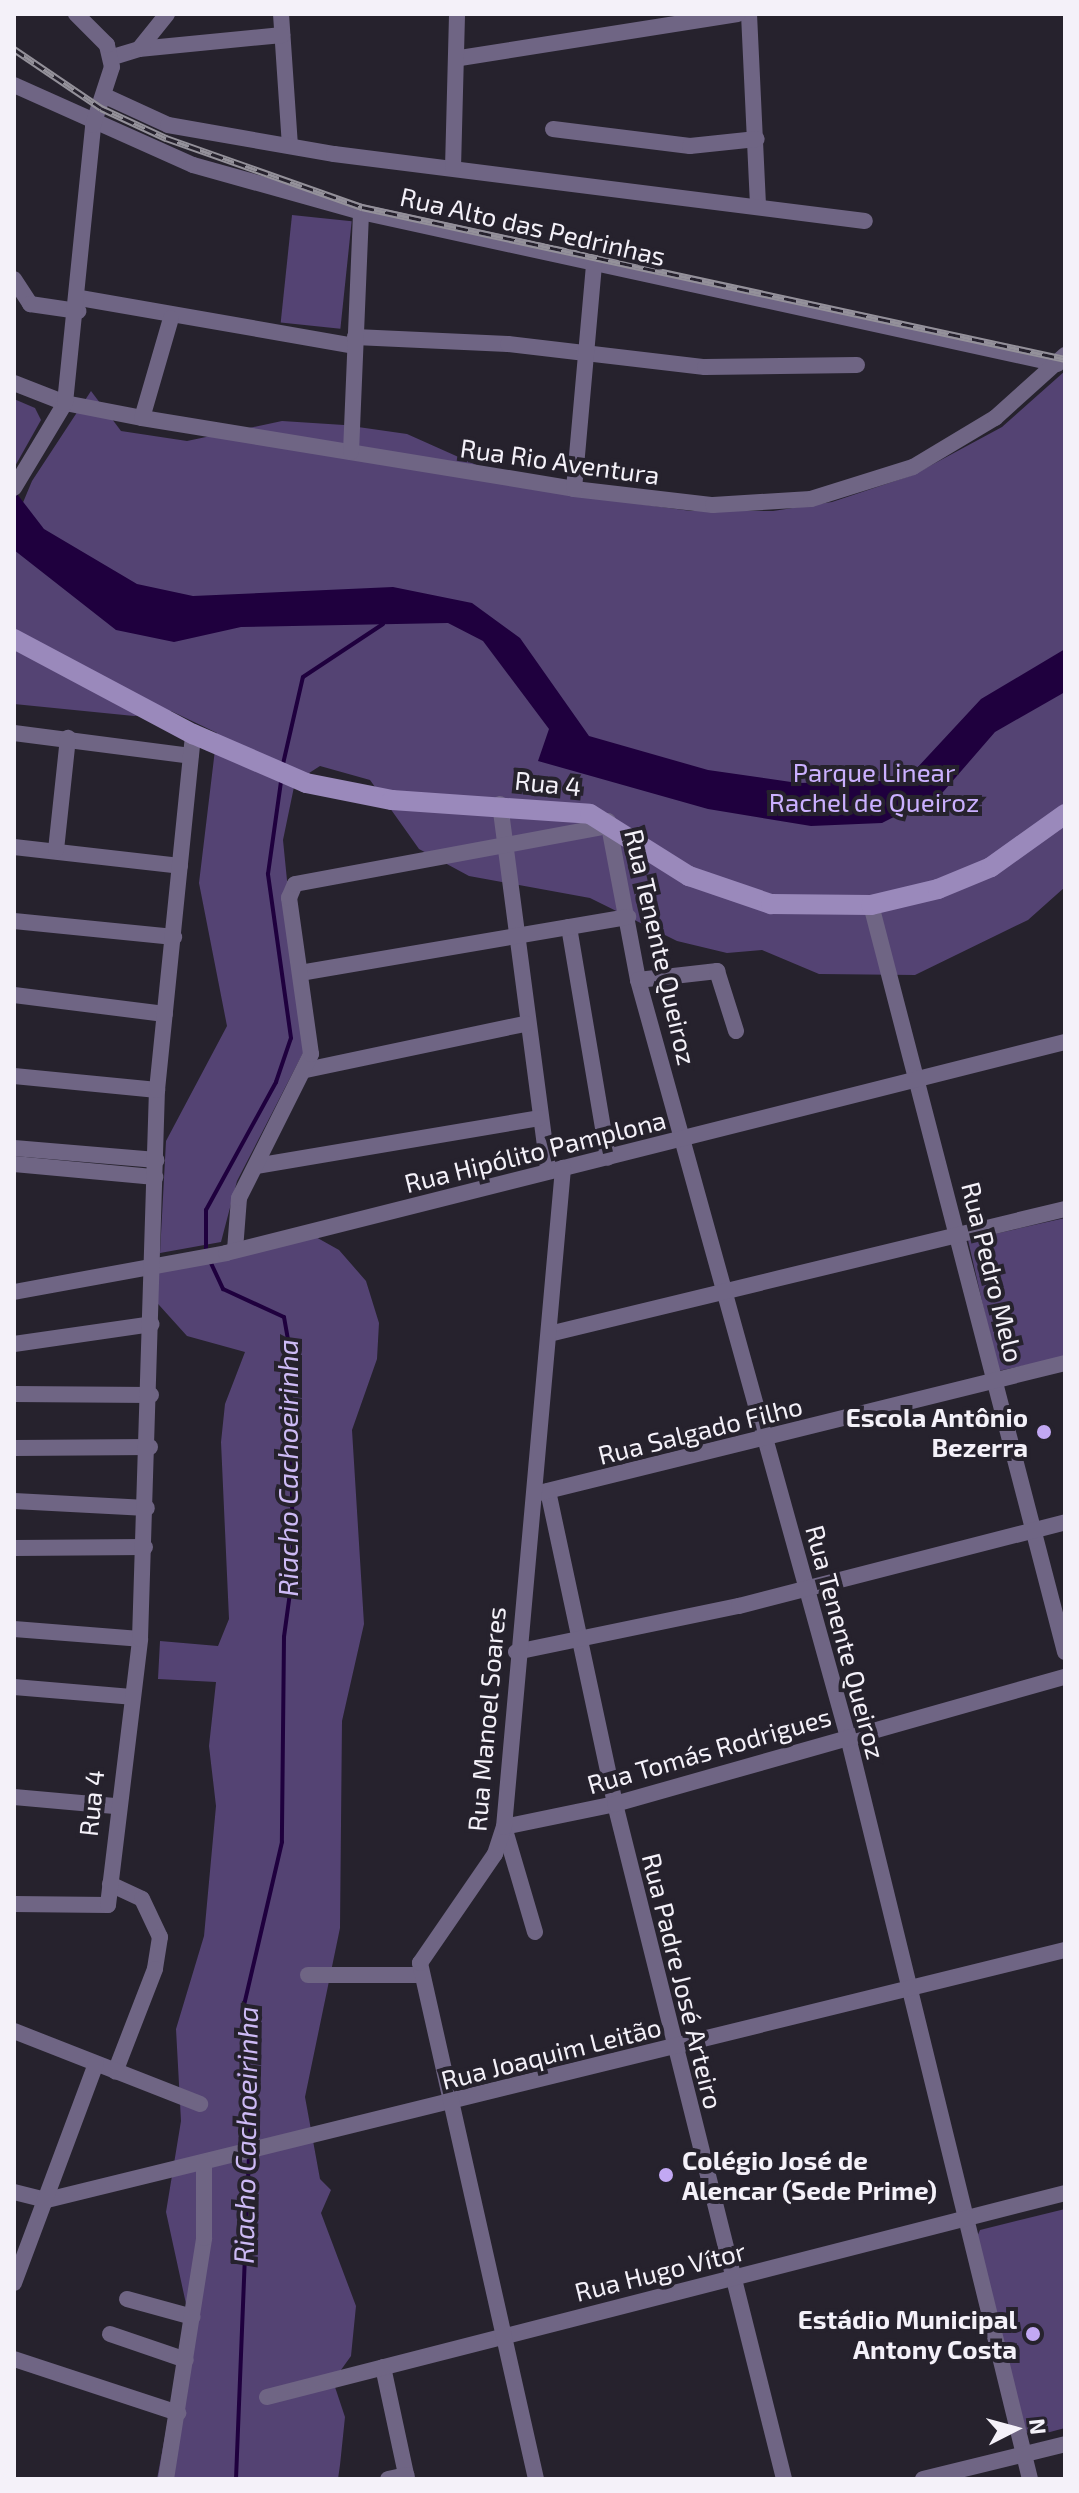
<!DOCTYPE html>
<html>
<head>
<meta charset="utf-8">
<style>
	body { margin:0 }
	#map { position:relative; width:1079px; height:2493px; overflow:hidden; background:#26222d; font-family:"Exo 2",sans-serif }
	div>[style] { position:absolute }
	.green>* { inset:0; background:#544373; transform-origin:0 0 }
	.water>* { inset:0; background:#1f003e }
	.stream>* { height:4px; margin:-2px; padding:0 2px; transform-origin:2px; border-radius:2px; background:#1f003e }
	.minor>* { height:16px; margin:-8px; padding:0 8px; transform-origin:8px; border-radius:8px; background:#6f6584 }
	.secondary>* { height:20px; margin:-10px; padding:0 10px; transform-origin:10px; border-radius:10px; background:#9a89bb }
	.rail>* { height:7px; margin-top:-3.5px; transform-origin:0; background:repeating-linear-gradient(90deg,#26222d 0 12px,#94919a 0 24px); box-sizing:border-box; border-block:2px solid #94919a }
	.dots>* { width:22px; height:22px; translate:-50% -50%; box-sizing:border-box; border:4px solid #26222d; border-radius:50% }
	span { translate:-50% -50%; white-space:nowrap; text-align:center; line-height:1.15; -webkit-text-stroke:8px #26222d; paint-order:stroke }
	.street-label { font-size:26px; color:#f4f1f9 }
	.park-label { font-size:26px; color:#cbb0ff }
	.poi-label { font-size:26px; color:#f4f1f9; font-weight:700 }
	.right { translate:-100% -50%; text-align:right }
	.left { translate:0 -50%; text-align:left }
	.water-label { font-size:28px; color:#cdbaf5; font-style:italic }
	.frame { position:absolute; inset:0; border:16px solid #f4f1f9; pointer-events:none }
	.north { position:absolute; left:975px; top:2389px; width:80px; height:80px; -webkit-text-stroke:6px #26222d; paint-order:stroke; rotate:84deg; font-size:22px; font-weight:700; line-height:32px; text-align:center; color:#f4f1f9 }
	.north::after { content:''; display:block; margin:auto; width:28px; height:36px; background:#f4f1f9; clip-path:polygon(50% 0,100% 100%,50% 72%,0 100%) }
</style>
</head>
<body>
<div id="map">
	<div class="green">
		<i style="left:292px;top:215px;width:60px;height:108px;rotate:6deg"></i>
		<i style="clip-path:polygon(1065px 371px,1065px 887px,1028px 920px,915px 975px,819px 974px,762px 950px,727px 953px,677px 941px,590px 898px,469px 876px,419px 849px,370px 780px,320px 766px,295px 782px,283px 840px,304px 1051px,237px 1181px,221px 1242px,160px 1253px,166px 1141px,227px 1026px,199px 883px,217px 733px,171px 711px,134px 716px,14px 704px,14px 524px,32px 481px,91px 391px,121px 431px,187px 441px,282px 421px,344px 425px,407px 434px,530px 489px,691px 511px,773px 511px,832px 502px,913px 475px,1002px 427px)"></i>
		<i style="clip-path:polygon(14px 399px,35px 408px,41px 420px,14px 468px)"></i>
		<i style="clip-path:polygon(1065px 1218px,1065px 1357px,998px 1371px,968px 1240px)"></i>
		<i style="clip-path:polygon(314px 1236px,339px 1250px,366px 1281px,379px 1323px,377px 1359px,352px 1430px,364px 1624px,342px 1721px,340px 1928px,305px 2097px,320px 2179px,331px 2190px,321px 2213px,356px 2306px,351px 2356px,333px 2381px,345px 2417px,340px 2465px,338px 2479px,157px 2479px,188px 2313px,166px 2212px,181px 2121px,176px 2029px,204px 1936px,216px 1806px,209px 1746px,216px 1682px,158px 1679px,160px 1641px,218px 1646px,229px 1619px,221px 1442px,225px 1404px,245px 1352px,187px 1336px,150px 1295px,147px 1273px)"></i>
		<i style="clip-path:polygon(1065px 2209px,1065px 2428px,1035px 2436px,1026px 2432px,976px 2239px,980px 2230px)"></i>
	</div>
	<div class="water">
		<i style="clip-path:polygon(14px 490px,44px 529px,137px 584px,193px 596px,393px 587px,472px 603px,520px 638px,589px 736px,708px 770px,798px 783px,882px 781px,916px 769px,981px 699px,1065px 649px,1065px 692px,995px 732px,943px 792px,882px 823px,811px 826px,708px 809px,538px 761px,549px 729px,483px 641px,448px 623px,241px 627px,174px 642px,116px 630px,14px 550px)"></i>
	</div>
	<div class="stream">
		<i style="left:283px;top:764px;width:89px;rotate:-77.1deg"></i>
		<i style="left:303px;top:677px;width:96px;rotate:-33.5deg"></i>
		<i style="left:206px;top:1253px;width:43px;rotate:-90deg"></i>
		<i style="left:206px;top:1210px;width:146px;rotate:-61.3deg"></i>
		<i style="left:276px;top:1082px;width:46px;rotate:-71.2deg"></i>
		<i style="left:291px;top:1038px;width:166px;rotate:-98deg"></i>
		<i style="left:268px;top:874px;width:94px;rotate:-82deg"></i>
		<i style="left:210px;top:1261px;width:31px;rotate:65deg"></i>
		<i style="left:223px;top:1289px;width:67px;rotate:24.7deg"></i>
		<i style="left:284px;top:1317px;width:35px;rotate:80deg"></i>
		<i style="left:290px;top:1351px;width:220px;rotate:89.2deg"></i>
		<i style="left:293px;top:1571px;width:67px;rotate:97.8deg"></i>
		<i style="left:284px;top:1637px;width:205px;rotate:90.6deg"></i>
		<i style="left:282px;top:1842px;width:171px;rotate:103.1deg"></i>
		<i style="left:243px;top:2009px;width:138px;rotate:87.5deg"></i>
		<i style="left:236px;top:2479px;width:323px;rotate:-87.7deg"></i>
	</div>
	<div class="minor">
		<i style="left:281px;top:14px;width:131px;rotate:86.1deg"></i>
		<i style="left:749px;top:14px;width:188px;rotate:87.3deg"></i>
		<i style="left:139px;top:49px;width:144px;rotate:-5.6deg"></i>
		<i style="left:113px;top:57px;width:27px;rotate:-17deg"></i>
		<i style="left:139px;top:49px;width:45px;rotate:-51.3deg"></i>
		<i style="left:460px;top:58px;width:281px;rotate:-9deg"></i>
		<i style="left:14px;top:85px;width:196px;rotate:24.1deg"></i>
		<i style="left:193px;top:165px;width:174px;rotate:15.6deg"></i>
		<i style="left:361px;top:212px;width:713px;rotate:12.3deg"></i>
		<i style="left:105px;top:96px;width:69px;rotate:24.7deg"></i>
		<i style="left:168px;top:125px;width:169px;rotate:9.9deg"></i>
		<i style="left:334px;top:154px;width:535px;rotate:7.19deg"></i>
		<i style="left:553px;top:129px;width:138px;rotate:7.1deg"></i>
		<i style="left:690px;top:146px;width:67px;rotate:-6deg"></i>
		<i style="left:453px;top:168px;width:154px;rotate:-88.5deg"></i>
		<i style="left:14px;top:279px;width:30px;rotate:57deg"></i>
		<i style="left:30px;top:304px;width:49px;rotate:8.3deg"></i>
		<i style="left:80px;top:298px;width:278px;rotate:9.9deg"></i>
		<i style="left:355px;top:337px;width:153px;rotate:2.6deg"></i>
		<i style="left:508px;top:344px;width:198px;rotate:6.7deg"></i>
		<i style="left:705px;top:367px;width:152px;rotate:-0.8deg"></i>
		<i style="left:14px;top:383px;width:55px;rotate:21.4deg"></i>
		<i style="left:65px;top:403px;width:78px;rotate:11deg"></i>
		<i style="left:142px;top:418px;width:438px;rotate:9.3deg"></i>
		<i style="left:574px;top:489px;width:140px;rotate:6.6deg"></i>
		<i style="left:713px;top:505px;width:98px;rotate:-3.5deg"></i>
		<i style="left:811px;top:499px;width:107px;rotate:-17.4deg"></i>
		<i style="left:913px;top:467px;width:96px;rotate:-30.9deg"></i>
		<i style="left:995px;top:418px;width:94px;rotate:-42deg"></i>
		<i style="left:142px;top:418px;width:104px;rotate:-73.8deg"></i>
		<i style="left:351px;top:452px;width:240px;rotate:-87.6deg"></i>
		<i style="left:14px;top:488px;width:99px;rotate:-59deg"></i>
		<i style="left:65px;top:403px;width:279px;rotate:-84.2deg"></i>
		<i style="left:93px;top:125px;width:61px;rotate:-71.9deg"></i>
		<i style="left:112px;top:67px;width:23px;rotate:-103deg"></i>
		<i style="left:107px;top:45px;width:44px;rotate:-135deg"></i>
		<i style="left:574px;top:489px;width:225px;rotate:-84.9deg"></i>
		<i style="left:14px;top:733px;width:178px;rotate:7.4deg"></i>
		<i style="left:500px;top:804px;width:370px;rotate:82.5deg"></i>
		<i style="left:608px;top:821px;width:162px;rotate:79.3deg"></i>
		<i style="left:638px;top:980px;width:786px;rotate:74.5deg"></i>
		<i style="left:848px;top:1737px;width:764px;rotate:76.22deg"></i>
		<i style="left:14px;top:847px;width:167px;rotate:6.5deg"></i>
		<i style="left:56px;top:850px;width:113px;rotate:-83.9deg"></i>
		<i style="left:871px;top:905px;width:772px;rotate:75.44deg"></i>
		<i style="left:14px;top:921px;width:161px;rotate:5.7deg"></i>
		<i style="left:569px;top:927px;width:234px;rotate:80.4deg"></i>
		<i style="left:300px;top:973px;width:333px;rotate:-9.7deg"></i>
		<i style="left:638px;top:980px;width:80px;rotate:-6.5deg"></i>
		<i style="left:717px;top:971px;width:63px;rotate:72.4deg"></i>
		<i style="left:14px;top:995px;width:152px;rotate:7.2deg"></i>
		<i style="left:306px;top:1070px;width:224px;rotate:-11.9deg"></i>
		<i style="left:14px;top:1076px;width:144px;rotate:5.6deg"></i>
		<i style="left:14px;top:1148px;width:143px;rotate:4.8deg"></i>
		<i style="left:14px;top:1164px;width:142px;rotate:5.3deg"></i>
		<i style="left:256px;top:1166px;width:287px;rotate:-9.6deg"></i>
		<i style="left:235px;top:1250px;width:52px;rotate:-85.6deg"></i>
		<i style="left:239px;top:1198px;width:161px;rotate:-63.4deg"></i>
		<i style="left:311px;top:1054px;width:158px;rotate:-98deg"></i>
		<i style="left:289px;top:898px;width:15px;rotate:-67deg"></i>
		<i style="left:295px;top:884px;width:319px;rotate:-10.5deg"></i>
		<i style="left:14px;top:1292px;width:216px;rotate:-10.4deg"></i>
		<i style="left:226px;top:1253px;width:865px;rotate:-14.12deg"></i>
		<i style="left:549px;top:1334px;width:531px;rotate:-13.62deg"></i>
		<i style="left:14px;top:1344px;width:139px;rotate:-8.2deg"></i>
		<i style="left:14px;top:1394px;width:137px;rotate:0.4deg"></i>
		<i style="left:14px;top:1448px;width:136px;rotate:-0.4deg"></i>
		<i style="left:548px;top:1491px;width:320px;rotate:77.9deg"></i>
		<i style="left:615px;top:1804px;width:696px;rotate:75.94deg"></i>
		<i style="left:539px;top:1493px;width:542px;rotate:-13.88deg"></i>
		<i style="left:14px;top:1501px;width:133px;rotate:3deg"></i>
		<i style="left:14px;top:1548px;width:131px;rotate:-0.4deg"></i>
		<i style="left:14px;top:1629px;width:126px;rotate:4.5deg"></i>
		<i style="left:516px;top:1652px;width:228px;rotate:-11.7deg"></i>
		<i style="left:739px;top:1606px;width:337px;rotate:-14.4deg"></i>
		<i style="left:14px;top:1687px;width:118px;rotate:4.8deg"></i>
		<i style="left:14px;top:1797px;width:101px;rotate:5.1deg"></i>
		<i style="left:110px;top:1884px;width:35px;rotate:25deg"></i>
		<i style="left:142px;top:1899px;width:42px;rotate:64.7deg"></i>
		<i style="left:160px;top:1937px;width:32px;rotate:99deg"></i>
		<i style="left:155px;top:1969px;width:110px;rotate:111.2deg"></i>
		<i style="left:14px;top:1904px;width:94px;rotate:0.6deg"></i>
		<i style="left:108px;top:1905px;width:268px;rotate:-83.1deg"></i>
		<i style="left:140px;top:1639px;width:549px;rotate:-88.23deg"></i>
		<i style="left:157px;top:1090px;width:358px;rotate:-84.2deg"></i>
		<i style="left:535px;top:1932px;width:109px;rotate:-106.4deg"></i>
		<i style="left:504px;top:1827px;width:113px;rotate:-11.7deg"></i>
		<i style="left:615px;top:1804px;width:468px;rotate:-15.8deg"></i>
		<i style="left:308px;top:1975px;width:113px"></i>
		<i style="left:14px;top:2031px;width:200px;rotate:21.4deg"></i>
		<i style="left:14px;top:2192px;width:34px;rotate:14deg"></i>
		<i style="left:47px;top:2200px;width:1048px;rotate:-13.8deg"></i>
		<i style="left:14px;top:2283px;width:234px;rotate:-69.5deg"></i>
		<i style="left:127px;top:2299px;width:68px;rotate:15.3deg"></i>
		<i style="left:110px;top:2334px;width:80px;rotate:18.9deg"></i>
		<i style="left:14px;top:2359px;width:173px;rotate:18.2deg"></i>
		<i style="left:383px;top:2367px;width:115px;rotate:77.9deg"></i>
		<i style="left:267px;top:2397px;width:824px;rotate:-14.34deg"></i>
		<i style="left:166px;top:2479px;width:244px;rotate:-81deg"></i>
		<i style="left:204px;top:2238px;width:76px;rotate:-90deg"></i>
		<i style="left:388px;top:2479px;width:19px;rotate:-12deg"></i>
		<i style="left:536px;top:2479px;width:529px;rotate:-102.67deg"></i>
		<i style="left:420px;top:1963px;width:132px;rotate:-55.5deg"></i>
		<i style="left:495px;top:1854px;width:28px;rotate:-72deg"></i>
		<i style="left:504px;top:1827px;width:662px;rotate:-84.88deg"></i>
		<i style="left:923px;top:2479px;width:146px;rotate:-13.8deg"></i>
	</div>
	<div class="secondary">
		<i style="left:14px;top:639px;width:203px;rotate:28deg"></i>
		<i style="left:193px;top:734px;width:123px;rotate:23.4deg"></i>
		<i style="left:306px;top:783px;width:88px;rotate:11.2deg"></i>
		<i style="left:392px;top:800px;width:198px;rotate:4deg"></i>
		<i style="left:590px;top:814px;width:117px;rotate:32.1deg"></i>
		<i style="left:689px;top:876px;width:87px;rotate:18.9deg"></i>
		<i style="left:771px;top:904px;width:100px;rotate:0.6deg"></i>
		<i style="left:871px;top:905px;width:69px;rotate:-13.4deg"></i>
		<i style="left:938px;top:889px;width:57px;rotate:-22.5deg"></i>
		<i style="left:991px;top:867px;width:91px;rotate:-35.6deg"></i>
	</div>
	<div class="rail">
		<i style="left:14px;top:49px;width:105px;rotate:34.1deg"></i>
		<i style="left:101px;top:108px;width:72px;rotate:24.8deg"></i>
		<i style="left:166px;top:138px;width:208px;rotate:19.4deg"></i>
		<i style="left:362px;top:207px;width:719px;rotate:12.2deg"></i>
	</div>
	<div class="dots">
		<i style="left:1044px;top:1432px;background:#c2a8f3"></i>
		<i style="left:666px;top:2175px;background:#c2a8f3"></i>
		<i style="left:1033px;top:2334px;background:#c2a8f3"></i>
	</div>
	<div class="street-label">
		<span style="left:533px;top:226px;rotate:13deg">Rua Alto das Pedrinhas</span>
		<span style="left:560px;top:461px;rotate:8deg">Rua Rio Aventura</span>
		<span style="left:548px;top:783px;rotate:6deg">Rua 4</span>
		<span style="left:661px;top:947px;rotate:77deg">Rua Tenente Queiroz</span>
		<span style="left:535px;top:1151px;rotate:-14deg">Rua Hipólito Pamplona</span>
		<span style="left:993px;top:1272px;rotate:76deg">Rua Pedro Melo</span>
		<span style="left:700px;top:1430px;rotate:-14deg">Rua Salgado Filho</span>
		<span style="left:846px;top:1642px;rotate:75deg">Rua Tenente Queiroz</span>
		<span style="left:486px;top:1719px;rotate:-85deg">Rua Manoel Soares</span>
		<span style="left:709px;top:1750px;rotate:-16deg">Rua Tomás Rodrigues</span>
		<span style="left:91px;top:1803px;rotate:-84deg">Rua 4</span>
		<span style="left:683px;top:1981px;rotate:76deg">Rua Padre José Arteiro</span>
		<span style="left:551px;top:2053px;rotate:-14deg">Rua Joaquim Leitão</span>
		<span style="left:660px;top:2271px;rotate:-14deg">Rua Hugo Vítor</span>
	</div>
	<div class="park-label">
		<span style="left:874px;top:787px">Parque Linear<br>Rachel de Queiroz</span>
	</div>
	<div class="poi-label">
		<span class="right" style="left:1028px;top:1432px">Escola Antônio<br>Bezerra</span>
		<span class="left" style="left:682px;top:2175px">Colégio José de<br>Alencar (Sede Prime)</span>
		<span class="right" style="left:1017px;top:2334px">Estádio Municipal<br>Antony Costa</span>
	</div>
	<div class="water-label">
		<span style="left:287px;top:1468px;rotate:-90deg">Riacho Cachoeirinha</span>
		<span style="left:245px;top:2135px;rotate:-89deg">Riacho Cachoeirinha</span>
	</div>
	<div class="frame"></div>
	<div class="north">N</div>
</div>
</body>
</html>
